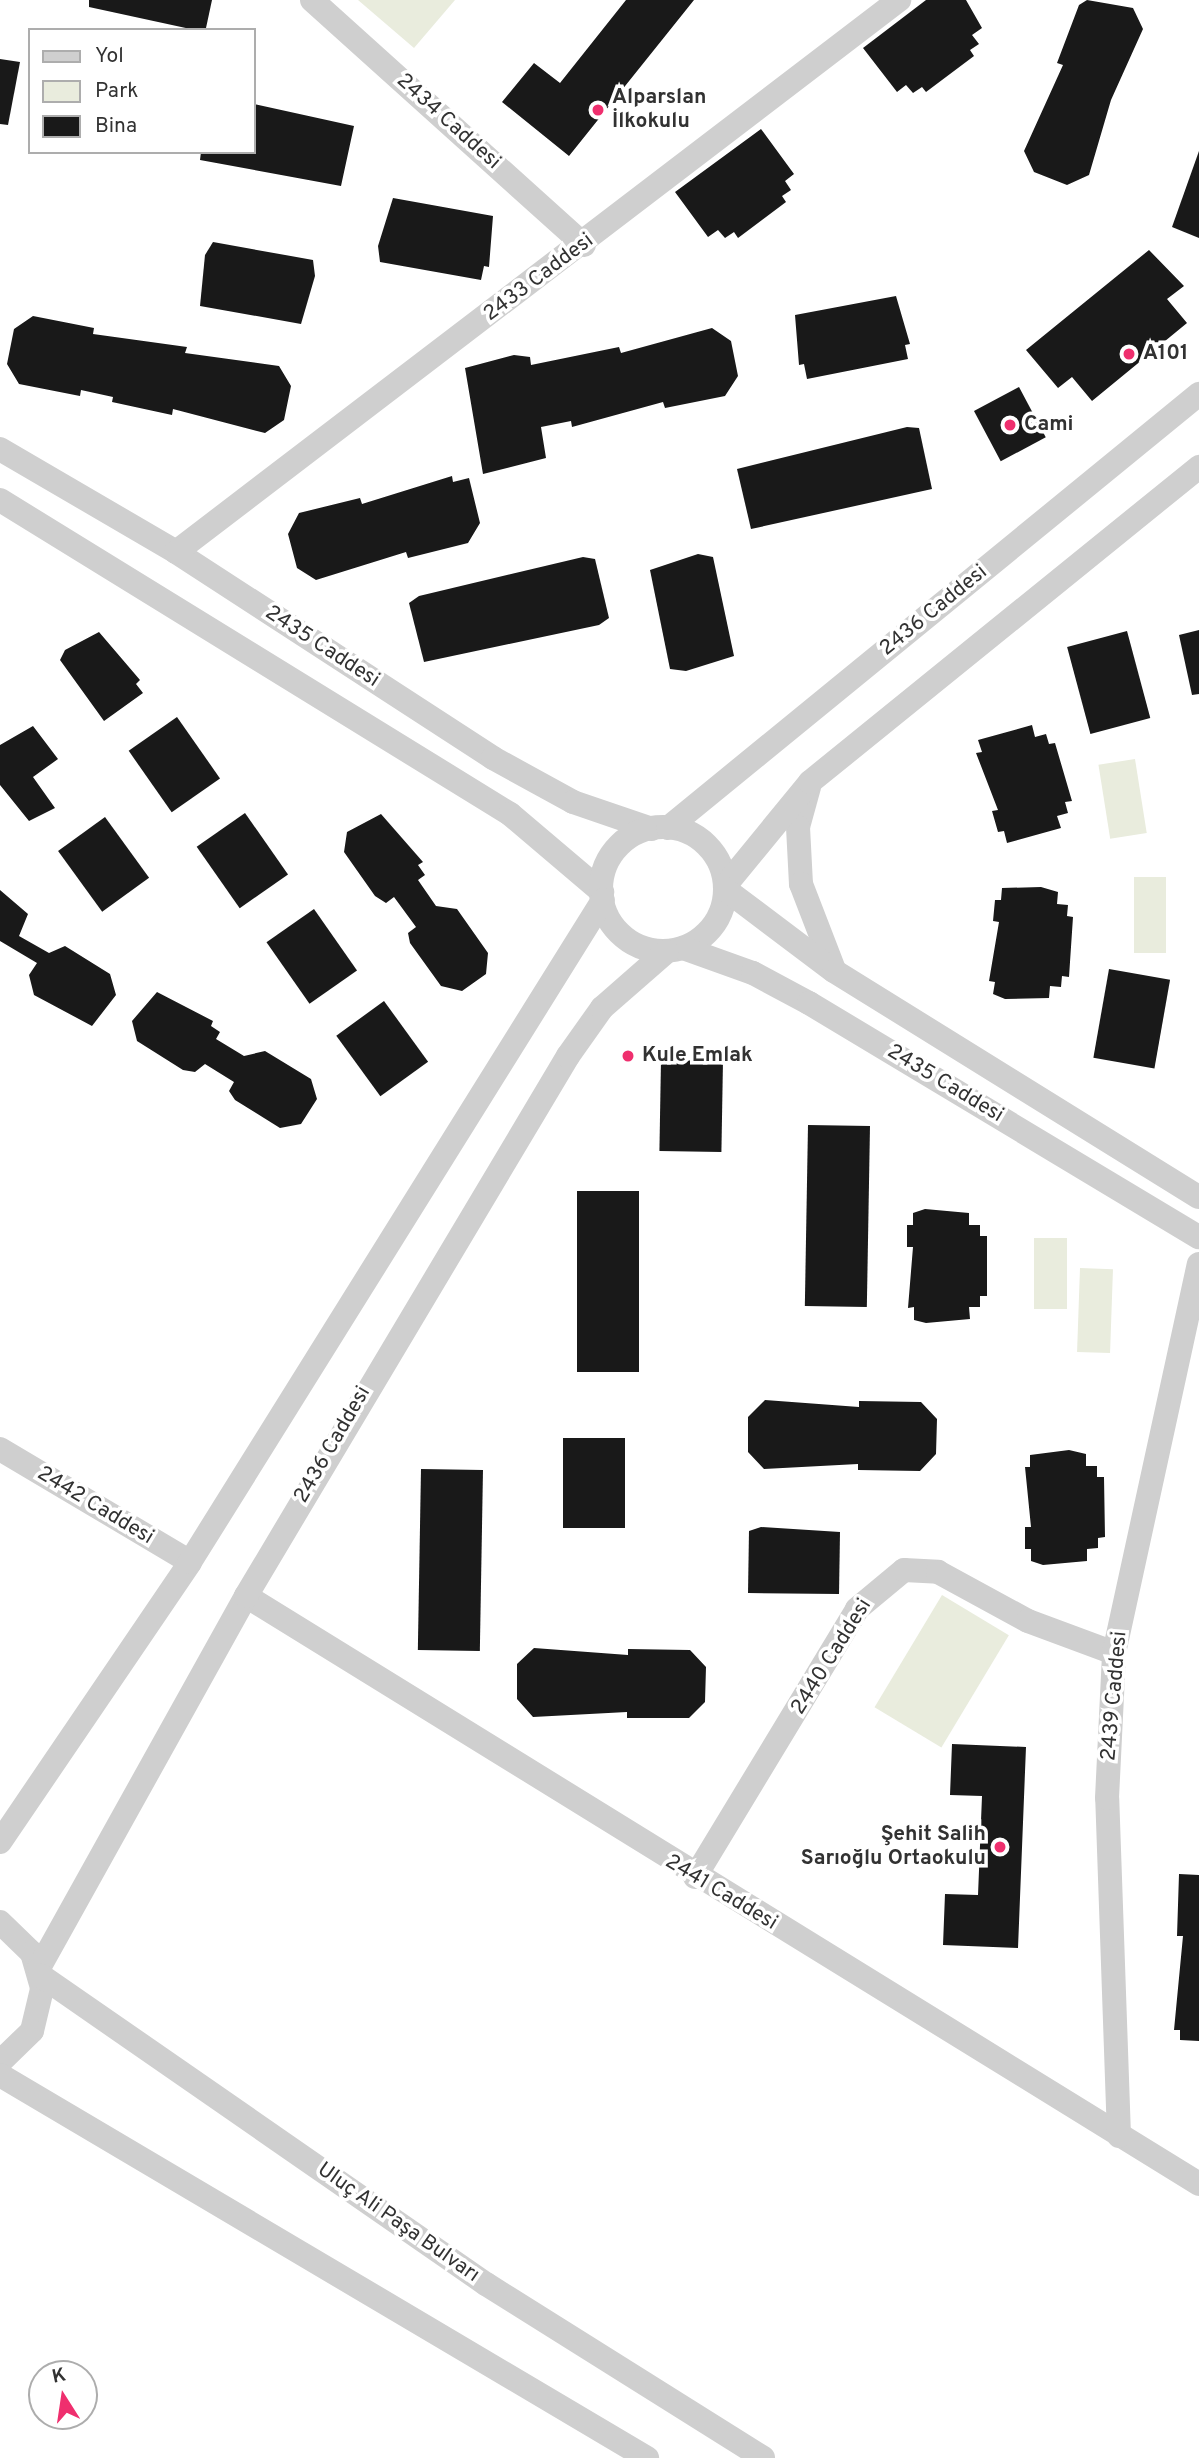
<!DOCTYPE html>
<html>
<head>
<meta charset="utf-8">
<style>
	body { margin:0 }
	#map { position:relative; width:1199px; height:2458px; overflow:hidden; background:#fff; font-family:Overpass,sans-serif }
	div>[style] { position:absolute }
	.green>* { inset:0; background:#e9ecdd; transform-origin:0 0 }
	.building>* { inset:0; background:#191919; transform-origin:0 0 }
	.minor>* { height:24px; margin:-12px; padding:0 12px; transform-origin:12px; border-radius:12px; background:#cfcfcf }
	.minor>.ring { margin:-12px; padding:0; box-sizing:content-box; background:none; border:24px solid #cfcfcf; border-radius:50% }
	.dots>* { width:19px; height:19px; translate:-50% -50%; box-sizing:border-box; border:4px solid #fff; border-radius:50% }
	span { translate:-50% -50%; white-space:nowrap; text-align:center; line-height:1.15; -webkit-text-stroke:7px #fff; paint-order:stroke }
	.poi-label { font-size:21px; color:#323232; font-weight:700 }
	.left { translate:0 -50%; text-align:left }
	.right { translate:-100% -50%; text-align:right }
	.street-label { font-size:21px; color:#323232 }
	.legend { position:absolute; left:28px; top:28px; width:228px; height:126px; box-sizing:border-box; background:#fff; border:2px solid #adadad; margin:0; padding:9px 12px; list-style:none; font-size:21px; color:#323232 }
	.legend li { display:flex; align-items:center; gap:14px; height:35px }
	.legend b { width:35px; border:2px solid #adadad }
	.north { position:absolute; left:28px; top:2360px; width:70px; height:70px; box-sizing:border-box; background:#fff; border:2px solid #adadad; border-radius:50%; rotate:348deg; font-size:19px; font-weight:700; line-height:28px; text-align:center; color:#323232 }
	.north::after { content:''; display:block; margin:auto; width:24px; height:32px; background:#ef2f6e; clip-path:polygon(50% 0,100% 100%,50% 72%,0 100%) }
</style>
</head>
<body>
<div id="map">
	<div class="green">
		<i style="clip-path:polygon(358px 0,455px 0,414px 48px)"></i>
		<i style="left:1135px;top:759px;width:75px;height:37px;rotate:81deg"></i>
		<i style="left:1134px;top:877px;width:32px;height:76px"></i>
		<i style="left:1034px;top:1238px;width:33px;height:71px"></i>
		<i style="left:1080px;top:1268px;width:33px;height:84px;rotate:2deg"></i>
		<i style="left:942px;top:1595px;width:78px;height:131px;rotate:31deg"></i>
	</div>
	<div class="building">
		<i style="clip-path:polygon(89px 0,212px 0,206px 28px,195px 30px,89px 7px)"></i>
		<i style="clip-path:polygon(626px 0,694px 0,569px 156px,502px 102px,534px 63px,560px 83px)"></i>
		<i style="clip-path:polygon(926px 0,966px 0,982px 28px,972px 35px,979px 44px,970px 50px,974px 56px,926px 92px,922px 87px,913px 93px,906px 85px,897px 92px,863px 48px)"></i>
		<i style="clip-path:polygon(1087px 0,1133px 8px,1143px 29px,1111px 100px,1089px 175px,1067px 185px,1034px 172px,1024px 151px,1063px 65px,1057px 63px,1079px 5px)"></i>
		<i style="clip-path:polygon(0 59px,20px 62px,8px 125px,0 124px)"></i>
		<i style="clip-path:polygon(254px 104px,354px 126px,341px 186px,200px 160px,201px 152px,254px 152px)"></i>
		<i style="clip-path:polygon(761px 129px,794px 174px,785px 181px,791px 190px,782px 196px,786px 202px,738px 238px,734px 232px,725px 238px,718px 230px,708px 237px,675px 192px)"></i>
		<i style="clip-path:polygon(1199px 151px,1199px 238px,1172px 227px)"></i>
		<i style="clip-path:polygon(393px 198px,493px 216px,489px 267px,484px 266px,481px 280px,380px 262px,378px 246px)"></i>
		<i style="clip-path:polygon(213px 242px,313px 260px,315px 276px,301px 324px,200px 306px,205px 255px)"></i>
		<i style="clip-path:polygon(1149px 250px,1184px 286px,1167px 299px,1187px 323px,1092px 401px,1072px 377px,1058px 388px,1026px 350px)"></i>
		<i style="clip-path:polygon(896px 296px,910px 344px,905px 345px,908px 359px,807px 379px,804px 364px,799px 365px,795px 315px)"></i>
		<i style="clip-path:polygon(33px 316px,94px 328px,93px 334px,187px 347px,185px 353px,279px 366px,291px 386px,284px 420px,265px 433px,173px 409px,172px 415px,112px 402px,113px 397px,81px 390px,80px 396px,19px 384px,7px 364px,14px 329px)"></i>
		<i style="clip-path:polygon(712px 328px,731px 341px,738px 376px,725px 396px,665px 408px,663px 402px,572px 427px,571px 421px,541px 427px,546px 458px,483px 474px,465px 368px,514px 355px,530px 357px,531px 365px,619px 347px,621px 353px)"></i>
		<i style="left:1019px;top:387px;width:57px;height:51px;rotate:62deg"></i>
		<i style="clip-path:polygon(907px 427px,919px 428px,932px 489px,751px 529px,737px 469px)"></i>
		<i style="clip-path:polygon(452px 476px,453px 482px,469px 478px,480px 523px,468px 543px,408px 558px,406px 552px,316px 580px,297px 568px,288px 534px,299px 513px,360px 498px,362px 504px)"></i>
		<i style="clip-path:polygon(698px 554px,713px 557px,734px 656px,686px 671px,670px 669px,650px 570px)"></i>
		<i style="clip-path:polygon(583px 557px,595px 559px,609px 618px,599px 625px,424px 662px,409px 603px,419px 596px)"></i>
		<i style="clip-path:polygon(1199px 630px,1199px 694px,1192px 695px,1179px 635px)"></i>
		<i style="left:1127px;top:631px;width:90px;height:62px;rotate:75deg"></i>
		<i style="clip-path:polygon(99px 632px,140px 680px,136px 684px,143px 693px,104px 721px,60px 660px,65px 650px)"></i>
		<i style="left:177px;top:717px;width:75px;height:59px;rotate:55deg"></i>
		<i style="clip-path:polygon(1032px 725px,1035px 737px,1046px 734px,1049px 744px,1055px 743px,1072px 801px,1065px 802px,1068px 813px,1057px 816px,1061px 828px,1007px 843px,1004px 831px,998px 832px,992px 811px,998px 810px,976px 753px,982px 752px,978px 740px)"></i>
		<i style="clip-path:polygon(33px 726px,58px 759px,33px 777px,55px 808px,29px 821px,0 785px,0 745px)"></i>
		<i style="left:245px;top:813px;width:75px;height:59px;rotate:55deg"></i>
		<i style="clip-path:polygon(381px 814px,423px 862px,418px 865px,425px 875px,418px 880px,436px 906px,457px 909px,488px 953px,486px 974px,462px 991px,441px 986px,410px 943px,408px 933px,416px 927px,394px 897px,386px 903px,375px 896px,344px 852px,347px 832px)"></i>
		<i style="left:105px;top:817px;width:75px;height:58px;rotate:54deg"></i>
		<i style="clip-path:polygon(1041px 887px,1058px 892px,1057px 904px,1068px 905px,1067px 916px,1073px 917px,1069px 977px,1062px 976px,1061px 987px,1050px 986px,1049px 998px,1005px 999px,993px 994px,995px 982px,989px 981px,999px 922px,993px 921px,995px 900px,1001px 900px,1002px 888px)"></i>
		<i style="clip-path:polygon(0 890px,28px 914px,19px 936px,49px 953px,65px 946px,110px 974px,116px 995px,92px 1026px,34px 995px,29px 975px,37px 963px,0 941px)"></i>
		<i style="left:314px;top:909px;width:75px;height:58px;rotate:55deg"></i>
		<i style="left:1109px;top:969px;width:62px;height:90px;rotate:10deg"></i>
		<i style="clip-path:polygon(157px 992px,213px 1021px,211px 1026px,220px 1032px,216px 1039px,244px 1056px,265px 1051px,311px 1079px,317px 1099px,301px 1124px,280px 1128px,235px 1100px,229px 1091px,234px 1082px,205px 1064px,195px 1072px,183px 1070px,137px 1041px,132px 1021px)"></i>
		<i style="left:384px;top:1001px;width:75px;height:59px;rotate:54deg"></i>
		<i style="left:661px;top:1060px;width:62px;height:91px;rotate:1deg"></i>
		<i style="left:808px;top:1125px;width:62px;height:181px;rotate:1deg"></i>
		<i style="left:577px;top:1191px;width:62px;height:181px"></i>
		<i style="clip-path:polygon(925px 1209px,969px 1213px,969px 1225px,980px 1225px,980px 1236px,987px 1236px,987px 1296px,980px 1296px,980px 1307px,969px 1307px,970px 1319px,926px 1323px,914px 1320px,914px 1307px,908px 1308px,913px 1247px,907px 1247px,907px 1225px,913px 1225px,913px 1213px)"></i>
		<i style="clip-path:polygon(765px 1400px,859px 1407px,859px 1401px,921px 1402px,937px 1419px,936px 1454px,920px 1471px,858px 1470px,858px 1464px,764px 1469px,748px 1452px,748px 1417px)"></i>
		<i style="left:563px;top:1438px;width:62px;height:90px"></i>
		<i style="clip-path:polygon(1069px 1450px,1086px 1454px,1086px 1466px,1097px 1466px,1097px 1477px,1104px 1477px,1105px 1537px,1098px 1538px,1098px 1548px,1087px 1549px,1087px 1561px,1043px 1565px,1031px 1561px,1031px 1549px,1025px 1549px,1025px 1527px,1031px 1527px,1025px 1467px,1030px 1467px,1030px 1455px)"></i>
		<i style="left:421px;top:1469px;width:62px;height:181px;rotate:1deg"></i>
		<i style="clip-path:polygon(761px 1527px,840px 1532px,839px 1594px,748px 1593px,749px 1531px)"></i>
		<i style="clip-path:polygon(534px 1648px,628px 1655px,628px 1649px,690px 1650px,706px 1667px,705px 1702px,689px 1718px,627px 1718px,627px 1712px,533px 1717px,517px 1699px,517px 1664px)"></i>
		<i style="clip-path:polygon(952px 1744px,1026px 1747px,1018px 1948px,943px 1945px,945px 1894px,978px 1895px,982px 1796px,950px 1795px)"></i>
		<i style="clip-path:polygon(1179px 1874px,1199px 1875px,1199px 2041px,1180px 2040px,1180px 2030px,1174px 2030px,1183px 1936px,1177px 1936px)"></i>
	</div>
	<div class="minor">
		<i style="left:312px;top:0;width:366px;rotate:42deg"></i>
		<i style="left:0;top:449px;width:204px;rotate:30.3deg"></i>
		<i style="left:176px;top:552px;width:378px;rotate:33deg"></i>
		<i style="left:493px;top:758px;width:91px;rotate:28.8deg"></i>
		<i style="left:573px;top:802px;width:83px;rotate:18.9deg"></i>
		<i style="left:0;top:500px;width:599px;rotate:31.62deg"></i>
		<i style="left:510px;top:814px;width:121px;rotate:40.3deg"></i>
		<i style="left:176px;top:552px;width:910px;rotate:-37.36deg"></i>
		<i style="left:809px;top:787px;width:41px;rotate:105.4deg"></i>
		<i style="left:798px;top:827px;width:57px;rotate:87deg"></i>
		<i style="left:801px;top:884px;width:89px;rotate:68.9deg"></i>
		<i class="ring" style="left:601px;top:827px;width:100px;height:100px"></i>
		<i style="left:668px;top:828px;width:686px;rotate:-39.26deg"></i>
		<i style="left:725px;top:886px;width:134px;rotate:-50.7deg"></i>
		<i style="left:810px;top:782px;width:501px;rotate:-39deg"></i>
		<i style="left:725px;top:889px;width:136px;rotate:37deg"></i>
		<i style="left:834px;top:971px;width:429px;rotate:31.8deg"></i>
		<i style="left:683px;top:948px;width:74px;rotate:19.7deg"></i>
		<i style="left:753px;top:973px;width:64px;rotate:28.2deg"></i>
		<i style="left:809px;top:1003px;width:455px;rotate:31deg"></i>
		<i style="left:0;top:1449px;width:221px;rotate:30.7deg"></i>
		<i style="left:246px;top:1596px;width:1120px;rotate:31.67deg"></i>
		<i style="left:0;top:1842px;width:338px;rotate:-55.8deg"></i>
		<i style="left:190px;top:1562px;width:780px;rotate:-58.04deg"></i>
		<i style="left:695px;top:1877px;width:313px;rotate:-58.8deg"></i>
		<i style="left:857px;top:1609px;width:61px;rotate:-39.7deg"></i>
		<i style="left:904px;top:1570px;width:34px;rotate:3deg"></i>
		<i style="left:938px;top:1572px;width:102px;rotate:28.6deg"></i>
		<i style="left:1028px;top:1621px;width:92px;rotate:20.4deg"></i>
		<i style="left:0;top:1922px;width:45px;rotate:44.1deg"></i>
		<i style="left:32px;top:1953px;width:37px;rotate:74deg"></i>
		<i style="left:42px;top:1989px;width:43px;rotate:103.4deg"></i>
		<i style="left:32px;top:2031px;width:45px;rotate:135.9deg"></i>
		<i style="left:39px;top:1968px;width:426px;rotate:-60.9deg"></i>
		<i style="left:246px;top:1596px;width:629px;rotate:-59.19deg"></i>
		<i style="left:568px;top:1056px;width:59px;rotate:-54.7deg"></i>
		<i style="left:602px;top:1008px;width:86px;rotate:-41.2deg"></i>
		<i style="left:40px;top:1975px;width:543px;rotate:34.72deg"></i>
		<i style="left:486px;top:2284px;width:327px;rotate:32.1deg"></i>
		<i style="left:0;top:2075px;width:752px;rotate:30.62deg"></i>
		<i style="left:1119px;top:2136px;width:338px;rotate:-92deg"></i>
		<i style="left:1107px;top:1798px;width:145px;rotate:-87.2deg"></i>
		<i style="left:1114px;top:1653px;width:398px;rotate:-77.7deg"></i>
	</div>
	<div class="dots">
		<i style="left:598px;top:110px;background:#ef2f6e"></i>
		<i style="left:1129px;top:354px;background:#ef2f6e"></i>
		<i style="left:1010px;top:425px;background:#ef2f6e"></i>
		<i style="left:628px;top:1056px;background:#ef2f6e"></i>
		<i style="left:1000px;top:1847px;background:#ef2f6e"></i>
	</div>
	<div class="poi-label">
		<span class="left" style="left:612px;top:110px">Alparslan<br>İlkokulu</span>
		<span class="left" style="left:1143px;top:354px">A101</span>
		<span class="left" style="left:1024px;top:425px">Cami</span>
		<span class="left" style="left:642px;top:1056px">Kule Emlak</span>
		<span class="right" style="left:986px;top:1847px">Şehit Salih<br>Sarıoğlu Ortaokulu</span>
	</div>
	<div class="street-label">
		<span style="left:448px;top:122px;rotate:42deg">2434 Caddesi</span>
		<span style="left:539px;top:278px;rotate:-37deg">2433 Caddesi</span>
		<span style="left:934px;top:611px;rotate:-39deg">2436 Caddesi</span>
		<span style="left:322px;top:647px;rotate:33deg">2435 Caddesi</span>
		<span style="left:945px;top:1084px;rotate:31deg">2435 Caddesi</span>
		<span style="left:333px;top:1445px;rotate:-60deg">2436 Caddesi</span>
		<span style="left:95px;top:1506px;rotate:31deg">2442 Caddesi</span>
		<span style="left:832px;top:1657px;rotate:-58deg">2440 Caddesi</span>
		<span style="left:1115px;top:1696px;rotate:-85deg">2439 Caddesi</span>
		<span style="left:721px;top:1893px;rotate:31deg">2441 Caddesi</span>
		<span style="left:398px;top:2223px;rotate:35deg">Uluç Ali Paşa Bulvarı</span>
	</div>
	<ul class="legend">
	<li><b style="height:9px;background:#cfcfcf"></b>Yol</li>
	<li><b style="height:19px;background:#e9ecdd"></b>Park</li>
	<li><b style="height:19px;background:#191919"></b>Bina</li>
	</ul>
	<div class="north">K</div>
</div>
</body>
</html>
